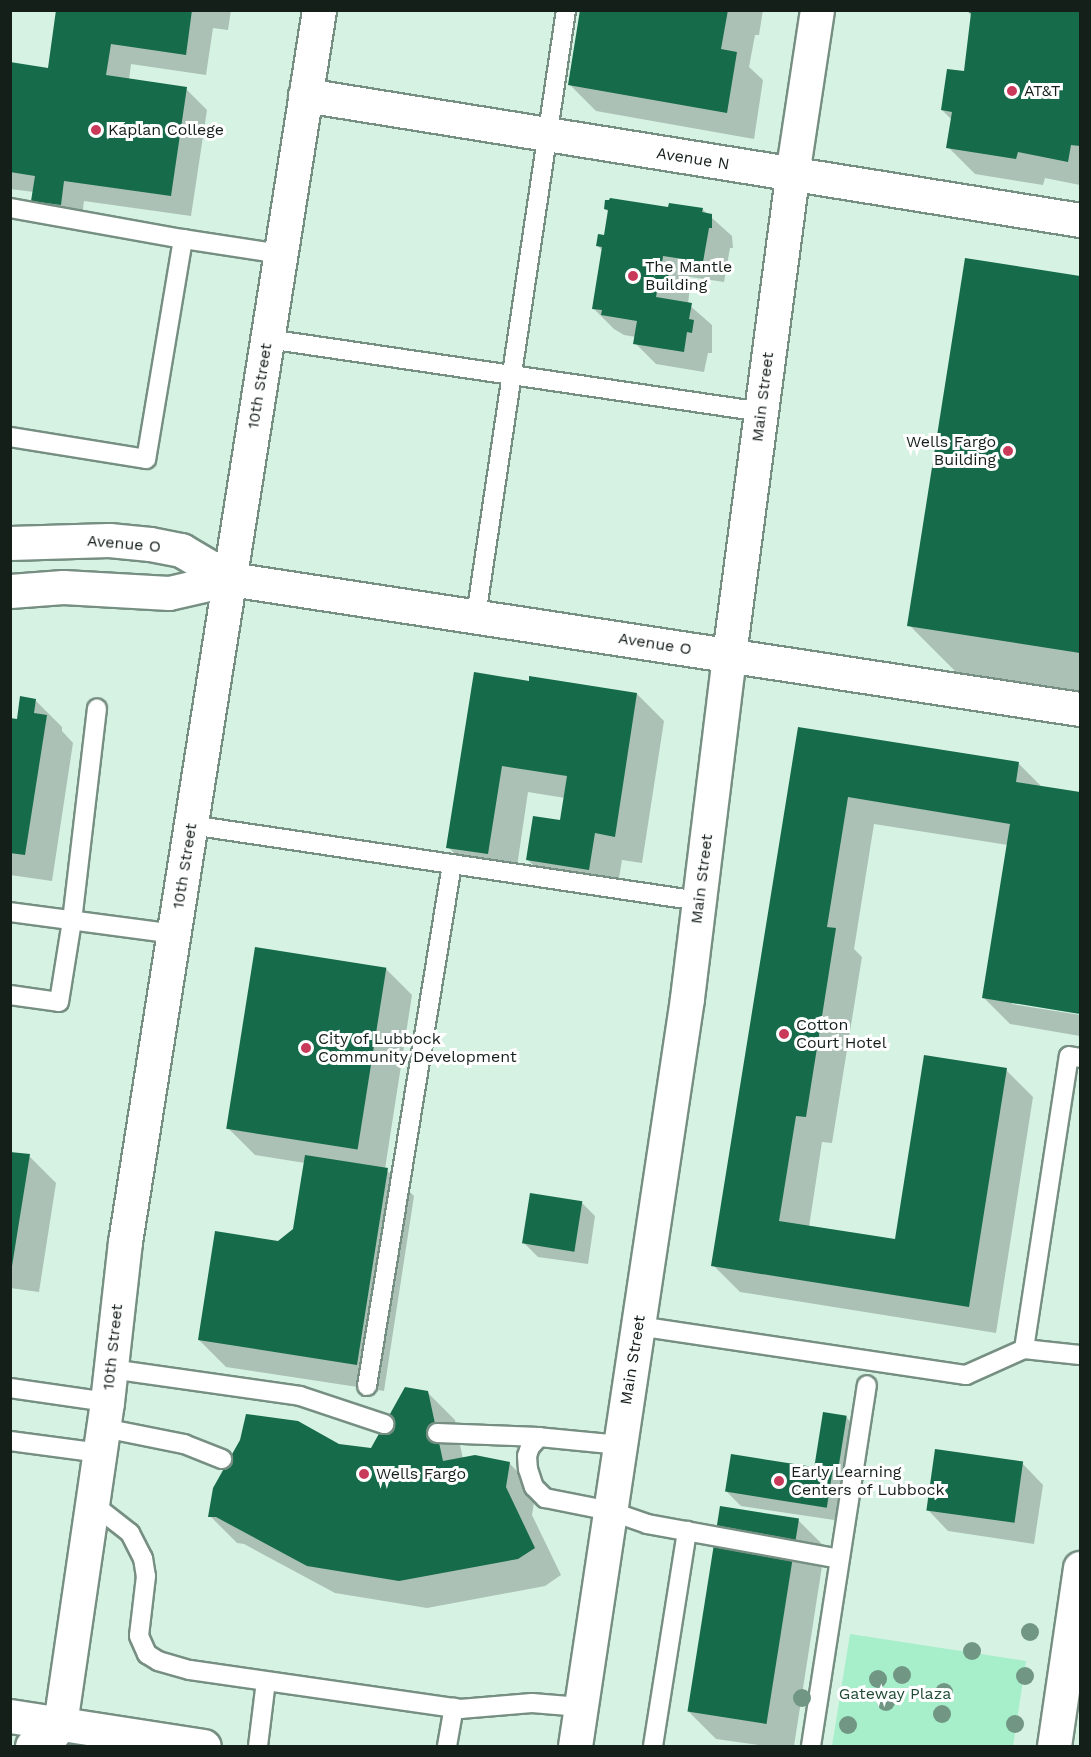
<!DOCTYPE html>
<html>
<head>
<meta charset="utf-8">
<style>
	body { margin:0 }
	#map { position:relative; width:1091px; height:1757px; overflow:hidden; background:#d6f2e3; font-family:"Work Sans",sans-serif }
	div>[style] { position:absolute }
	.green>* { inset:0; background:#a7eecb }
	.shadow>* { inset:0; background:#0003 }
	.building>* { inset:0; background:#166b4b; transform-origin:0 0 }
	.roads { filter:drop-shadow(2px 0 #768f82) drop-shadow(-2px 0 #768f82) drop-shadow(0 2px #768f82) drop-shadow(0 -2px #768f82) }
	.lane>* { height:18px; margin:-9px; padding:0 9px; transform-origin:9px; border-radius:9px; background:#fff }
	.street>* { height:33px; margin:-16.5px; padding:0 16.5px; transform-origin:16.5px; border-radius:16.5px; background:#fff }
	.secondary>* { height:33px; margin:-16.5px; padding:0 16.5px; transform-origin:16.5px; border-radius:16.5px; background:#fff }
	.highway>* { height:33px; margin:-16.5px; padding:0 16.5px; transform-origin:16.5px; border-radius:16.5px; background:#fff }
	.trees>* { width:18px; height:18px; margin:-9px; border-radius:50%; background:#719684 }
	.dots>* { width:16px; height:16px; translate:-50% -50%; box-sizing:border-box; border:3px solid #fff; border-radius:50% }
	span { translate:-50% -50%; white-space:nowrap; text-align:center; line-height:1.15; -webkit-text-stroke:6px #fff; paint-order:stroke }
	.poi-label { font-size:16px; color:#151f1a }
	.left { translate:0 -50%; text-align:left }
	.right { translate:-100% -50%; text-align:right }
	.street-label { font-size:16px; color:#151f1a }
	.park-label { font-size:16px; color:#1f4b37 }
	.frame { position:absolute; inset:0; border:12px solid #151f1a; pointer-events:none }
</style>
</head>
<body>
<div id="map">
	<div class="green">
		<i style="clip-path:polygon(850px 1634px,1026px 1661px,1013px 1746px,832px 1746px)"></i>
	</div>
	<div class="shadow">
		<i style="clip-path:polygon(58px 10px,231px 10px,228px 30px,213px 28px,206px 75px,131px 64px,129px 80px,186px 89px,207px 110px,191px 216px,84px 201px,81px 225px,53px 221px,33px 201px,34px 192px,10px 189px,10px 63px,49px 69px)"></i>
		<i style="clip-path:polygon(581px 10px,763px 10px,759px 35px,755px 35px,749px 67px,763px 80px,754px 139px,596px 111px,569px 84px)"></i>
		<i style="clip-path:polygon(967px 10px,1080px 10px,1080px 185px,1045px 178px,1043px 185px,975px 174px,948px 147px,952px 120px,942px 110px,965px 73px,972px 17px)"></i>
		<i style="clip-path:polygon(605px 209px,702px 209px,732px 236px,733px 248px,730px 248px,724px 282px,684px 276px,683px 280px,690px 287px,688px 304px,712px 325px,712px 353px,708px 353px,704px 372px,656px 364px,635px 343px,636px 337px,624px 335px,614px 329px,593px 308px,603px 251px,598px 246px,605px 236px,609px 212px)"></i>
		<i style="clip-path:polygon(966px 259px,1080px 278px,1080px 696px,961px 677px,909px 625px)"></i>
		<i style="clip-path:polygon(530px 682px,637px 694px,664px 721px,642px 863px,622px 860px,616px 896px,554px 886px,527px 859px,562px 822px,565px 798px,528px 792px,515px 880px,475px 874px,448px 847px)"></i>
		<i style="clip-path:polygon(35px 700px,62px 727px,62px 731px,73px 743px,52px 881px,10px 875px,10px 720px,18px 721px)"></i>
		<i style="clip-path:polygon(799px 728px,1019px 764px,1043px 788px,1080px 794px,1080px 1012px,1012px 1001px,1012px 1004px,1080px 1015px,1080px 1036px,1010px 1024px,983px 997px,1008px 845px,874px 824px,854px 949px,862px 957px,832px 1143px,822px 1142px,809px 1227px,896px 1241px,1006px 1070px,1033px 1097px,996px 1333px,740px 1292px,713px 1265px)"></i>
		<i style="clip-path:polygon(385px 968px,412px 995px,385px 1169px,414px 1196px,384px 1391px,226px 1367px,199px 1340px,278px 1243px,294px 1230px,305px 1163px,255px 1155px,228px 1128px)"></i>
		<i style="clip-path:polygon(10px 1153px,29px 1156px,56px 1183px,39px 1292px,10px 1288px)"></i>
		<i style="clip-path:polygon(581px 1202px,595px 1216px,588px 1264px,538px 1257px,524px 1243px)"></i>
		<i style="clip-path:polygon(427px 1392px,455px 1420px,463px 1459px,509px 1463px,536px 1490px,532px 1515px,561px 1575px,545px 1586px,427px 1608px,335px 1593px,244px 1544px,237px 1543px,210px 1516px,339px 1445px,371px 1450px)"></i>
		<i style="clip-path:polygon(846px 1417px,853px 1424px,845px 1474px,833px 1472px,847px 1485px,841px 1521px,741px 1506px,727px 1492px,822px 1470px,816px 1463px)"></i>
		<i style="clip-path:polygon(1023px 1464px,1043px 1485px,1034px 1544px,948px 1531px,928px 1510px)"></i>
		<i style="clip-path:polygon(798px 1520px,825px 1547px,794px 1746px,766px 1746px,716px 1739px,689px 1712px)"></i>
	</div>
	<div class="building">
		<i style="clip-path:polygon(56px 10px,192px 10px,186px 55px,111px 44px,106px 75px,187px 87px,171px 196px,64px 181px,61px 205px,31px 201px,35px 176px,10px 172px,10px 62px,48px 68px)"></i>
		<i style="clip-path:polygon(580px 10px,728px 10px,721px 49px,737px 52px,727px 113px,568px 85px)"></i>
		<i style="clip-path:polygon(963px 10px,1080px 10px,1080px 146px,1071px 145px,1068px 162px,1018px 152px,1016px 159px,946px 148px,952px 112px,941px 110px,947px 69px,964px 71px,971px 13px)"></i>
		<i style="clip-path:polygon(610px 198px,668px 207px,669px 203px,703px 208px,702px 212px,712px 214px,712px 228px,709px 228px,703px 262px,663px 256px,662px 264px,670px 265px,667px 287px,658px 286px,656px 297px,692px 303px,689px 319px,694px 320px,692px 333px,687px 332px,684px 352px,633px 344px,637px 321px,601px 315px,602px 310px,592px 309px,602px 247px,596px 246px,598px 234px,604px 235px,608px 210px,604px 209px,605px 200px,609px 200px)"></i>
		<i style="clip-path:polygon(965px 258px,1080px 276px,1080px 653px,907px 626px)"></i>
		<i style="clip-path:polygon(474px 672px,529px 681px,529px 676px,637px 693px,615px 837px,595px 833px,589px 870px,526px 860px,533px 816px,560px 820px,567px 776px,502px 766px,488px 854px,446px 848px)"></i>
		<i style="clip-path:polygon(20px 696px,36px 699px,34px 713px,47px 715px,25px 855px,10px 853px,10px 718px,17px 719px)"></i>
		<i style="clip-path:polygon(798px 727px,1019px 762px,1016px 782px,1080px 792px,1080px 1014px,982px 998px,1010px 824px,848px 797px,827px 927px,836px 928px,806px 1117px,796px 1116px,779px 1221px,895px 1239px,924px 1055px,1007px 1068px,969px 1307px,711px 1266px)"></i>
		<i style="left:255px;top:947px;width:133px;height:184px;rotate:9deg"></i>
		<i style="clip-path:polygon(10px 1152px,30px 1154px,12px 1266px,10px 1266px)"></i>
		<i style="clip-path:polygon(305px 1155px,388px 1168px,357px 1365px,198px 1340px,215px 1231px,278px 1241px,293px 1229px)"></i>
		<i style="left:530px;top:1193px;width:53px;height:51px;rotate:9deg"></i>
		<i style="clip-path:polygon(405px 1387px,428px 1391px,443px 1461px,475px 1455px,510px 1462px,506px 1487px,535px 1548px,518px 1559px,399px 1581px,307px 1566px,216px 1517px,208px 1517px,213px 1488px,240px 1440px,246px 1414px,298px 1421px,339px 1444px,371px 1448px)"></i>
		<i style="left:823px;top:1412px;width:24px;height:53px;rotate:9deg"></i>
		<i style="left:935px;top:1449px;width:89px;height:62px;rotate:8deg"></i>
		<i style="left:731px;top:1454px;width:103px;height:38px;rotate:9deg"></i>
		<i style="left:720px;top:1506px;width:80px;height:208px;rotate:9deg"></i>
	</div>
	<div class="roads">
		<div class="lane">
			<i style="left:10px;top:208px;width:176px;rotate:10.2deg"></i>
			<i style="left:183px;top:239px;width:223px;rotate:99.5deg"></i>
			<i style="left:146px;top:459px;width:138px;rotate:-170.8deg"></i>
			<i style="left:183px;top:239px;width:99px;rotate:8.7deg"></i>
			<i style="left:268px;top:339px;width:498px;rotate:8.4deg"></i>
			<i style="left:476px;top:616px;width:613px;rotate:-81.55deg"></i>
			<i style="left:191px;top:825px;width:514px;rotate:8.51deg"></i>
			<i style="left:10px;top:912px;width:165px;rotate:7.6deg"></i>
			<i style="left:10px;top:995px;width:49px;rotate:8.1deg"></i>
			<i style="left:59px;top:1002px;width:82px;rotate:-80.9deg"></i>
			<i style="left:72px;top:921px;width:214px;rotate:-83.3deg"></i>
			<i style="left:638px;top:1326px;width:332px;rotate:8.5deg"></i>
			<i style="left:966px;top:1375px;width:64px;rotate:-24.1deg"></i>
			<i style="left:1024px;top:1349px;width:56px;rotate:6.1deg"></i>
			<i style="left:1024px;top:1349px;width:296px;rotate:-81.3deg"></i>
			<i style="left:1069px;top:1056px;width:11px;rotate:10deg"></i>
			<i style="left:111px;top:1369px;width:191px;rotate:8.1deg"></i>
			<i style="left:300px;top:1396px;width:89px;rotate:18.4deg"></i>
			<i style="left:367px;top:1386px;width:529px;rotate:-80.75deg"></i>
			<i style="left:10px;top:1388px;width:98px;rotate:8.2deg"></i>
			<i style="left:104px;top:1428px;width:82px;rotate:11.3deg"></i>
			<i style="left:184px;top:1444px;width:41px;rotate:21.5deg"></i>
			<i style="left:437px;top:1433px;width:102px;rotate:2.2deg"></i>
			<i style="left:10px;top:1441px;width:91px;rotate:7.6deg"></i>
			<i style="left:620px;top:1445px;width:81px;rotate:-174.4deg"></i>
			<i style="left:539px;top:1437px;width:13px;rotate:132deg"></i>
			<i style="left:530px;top:1447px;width:9px;rotate:108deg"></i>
			<i style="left:527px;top:1456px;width:13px;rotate:86deg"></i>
			<i style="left:528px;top:1469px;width:19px;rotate:72deg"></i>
			<i style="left:534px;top:1487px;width:16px;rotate:45deg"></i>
			<i style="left:545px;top:1498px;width:66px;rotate:11.3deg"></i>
			<i style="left:610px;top:1511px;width:39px;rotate:19deg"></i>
			<i style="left:647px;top:1524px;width:195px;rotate:10.3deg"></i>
			<i style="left:93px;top:1504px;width:47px;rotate:38.1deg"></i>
			<i style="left:130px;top:1533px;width:28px;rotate:63deg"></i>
			<i style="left:143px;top:1558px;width:18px;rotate:81deg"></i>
			<i style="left:146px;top:1576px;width:60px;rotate:96.7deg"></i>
			<i style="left:139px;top:1636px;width:20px;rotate:66deg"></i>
			<i style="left:147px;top:1654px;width:13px;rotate:32deg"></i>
			<i style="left:158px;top:1661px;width:33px;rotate:16deg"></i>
			<i style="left:190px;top:1670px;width:273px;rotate:8.2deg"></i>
			<i style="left:460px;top:1709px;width:72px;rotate:-4.8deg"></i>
			<i style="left:532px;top:1703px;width:49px;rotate:4.7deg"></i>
			<i style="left:258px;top:1746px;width:65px;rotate:-83deg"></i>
			<i style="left:447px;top:1746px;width:39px;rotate:-80deg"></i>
			<i style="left:653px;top:1746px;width:218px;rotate:-81deg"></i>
			<i style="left:811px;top:1746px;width:365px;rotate:-81.2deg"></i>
		</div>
		<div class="street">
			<i style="left:305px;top:95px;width:785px;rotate:9.16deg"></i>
			<i style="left:60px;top:1724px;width:325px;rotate:-81.7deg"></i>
			<i style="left:107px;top:1402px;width:161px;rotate:-83.6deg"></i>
			<i style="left:125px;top:1242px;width:1247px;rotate:-81.05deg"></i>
		</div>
		<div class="secondary">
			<i style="left:10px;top:543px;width:99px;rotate:-1.7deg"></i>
			<i style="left:109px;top:540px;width:41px;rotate:5.6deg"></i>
			<i style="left:150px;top:544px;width:32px;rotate:11deg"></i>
			<i style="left:181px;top:550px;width:57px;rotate:30.6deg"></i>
			<i style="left:10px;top:591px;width:53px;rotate:-4.3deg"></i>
			<i style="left:63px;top:587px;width:106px;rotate:3.2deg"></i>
			<i style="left:169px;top:593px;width:63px;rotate:-12.9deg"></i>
			<i style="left:230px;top:579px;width:860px;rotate:8.7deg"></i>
			<i style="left:575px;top:1746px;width:756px;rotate:-81.48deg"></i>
			<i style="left:687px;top:998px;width:346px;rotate:-83deg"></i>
			<i style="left:729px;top:655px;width:484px;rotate:-82.5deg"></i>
			<i style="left:792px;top:175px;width:167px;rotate:-81.4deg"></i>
			<i style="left:1054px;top:1746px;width:180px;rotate:-81.7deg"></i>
		</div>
		<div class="highway">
			<i style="left:10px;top:1716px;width:196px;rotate:8.8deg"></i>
			<i style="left:32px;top:1746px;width:21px;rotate:-28deg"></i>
			<i style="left:51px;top:1736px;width:15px;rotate:-53deg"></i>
		</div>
	</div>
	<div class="trees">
		<i style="left:1030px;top:1632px"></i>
		<i style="left:972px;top:1651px"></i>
		<i style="left:902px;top:1675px"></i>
		<i style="left:1025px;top:1676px"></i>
		<i style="left:878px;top:1679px"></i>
		<i style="left:944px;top:1692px"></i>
		<i style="left:802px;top:1698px"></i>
		<i style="left:886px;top:1702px"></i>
		<i style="left:942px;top:1714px"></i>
		<i style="left:1015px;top:1724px"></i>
		<i style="left:848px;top:1725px"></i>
	</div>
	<div class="dots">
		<i style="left:1012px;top:91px;background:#c93a5a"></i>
		<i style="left:96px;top:130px;background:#c93a5a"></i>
		<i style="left:633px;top:276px;background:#c93a5a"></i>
		<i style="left:1008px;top:451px;background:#c93a5a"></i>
		<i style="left:784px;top:1034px;background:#c93a5a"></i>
		<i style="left:306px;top:1048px;background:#c93a5a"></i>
		<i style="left:364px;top:1474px;background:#c93a5a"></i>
		<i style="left:779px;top:1481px;background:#c93a5a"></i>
	</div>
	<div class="poi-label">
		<span class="left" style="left:1024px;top:91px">AT&amp;T</span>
		<span class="left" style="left:108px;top:130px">Kaplan College</span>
		<span class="left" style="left:645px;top:276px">The Mantle<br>Building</span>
		<span class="right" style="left:996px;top:451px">Wells Fargo<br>Building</span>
		<span class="left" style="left:796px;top:1034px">Cotton<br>Court Hotel</span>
		<span class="left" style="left:318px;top:1048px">City of Lubbock<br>Community Development</span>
		<span class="left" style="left:791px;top:1481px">Early Learning<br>Centers of Lubbock</span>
		<span class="left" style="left:376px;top:1474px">Wells Fargo</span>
	</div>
	<div class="street-label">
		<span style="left:693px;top:159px;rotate:9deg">Avenue N</span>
		<span style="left:260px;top:386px;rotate:-81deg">10th Street</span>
		<span style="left:763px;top:397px;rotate:-83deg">Main Street</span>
		<span style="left:124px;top:544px;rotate:5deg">Avenue O</span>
		<span style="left:655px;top:644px;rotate:9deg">Avenue O</span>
		<span style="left:185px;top:866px;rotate:-81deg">10th Street</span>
		<span style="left:702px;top:879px;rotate:-83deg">Main Street</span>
		<span style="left:113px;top:1347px;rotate:-84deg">10th Street</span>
		<span style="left:633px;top:1360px;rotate:-81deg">Main Street</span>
	</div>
	<div class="park-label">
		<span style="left:895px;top:1694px">Gateway Plaza</span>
	</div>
	<div class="frame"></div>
</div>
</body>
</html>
